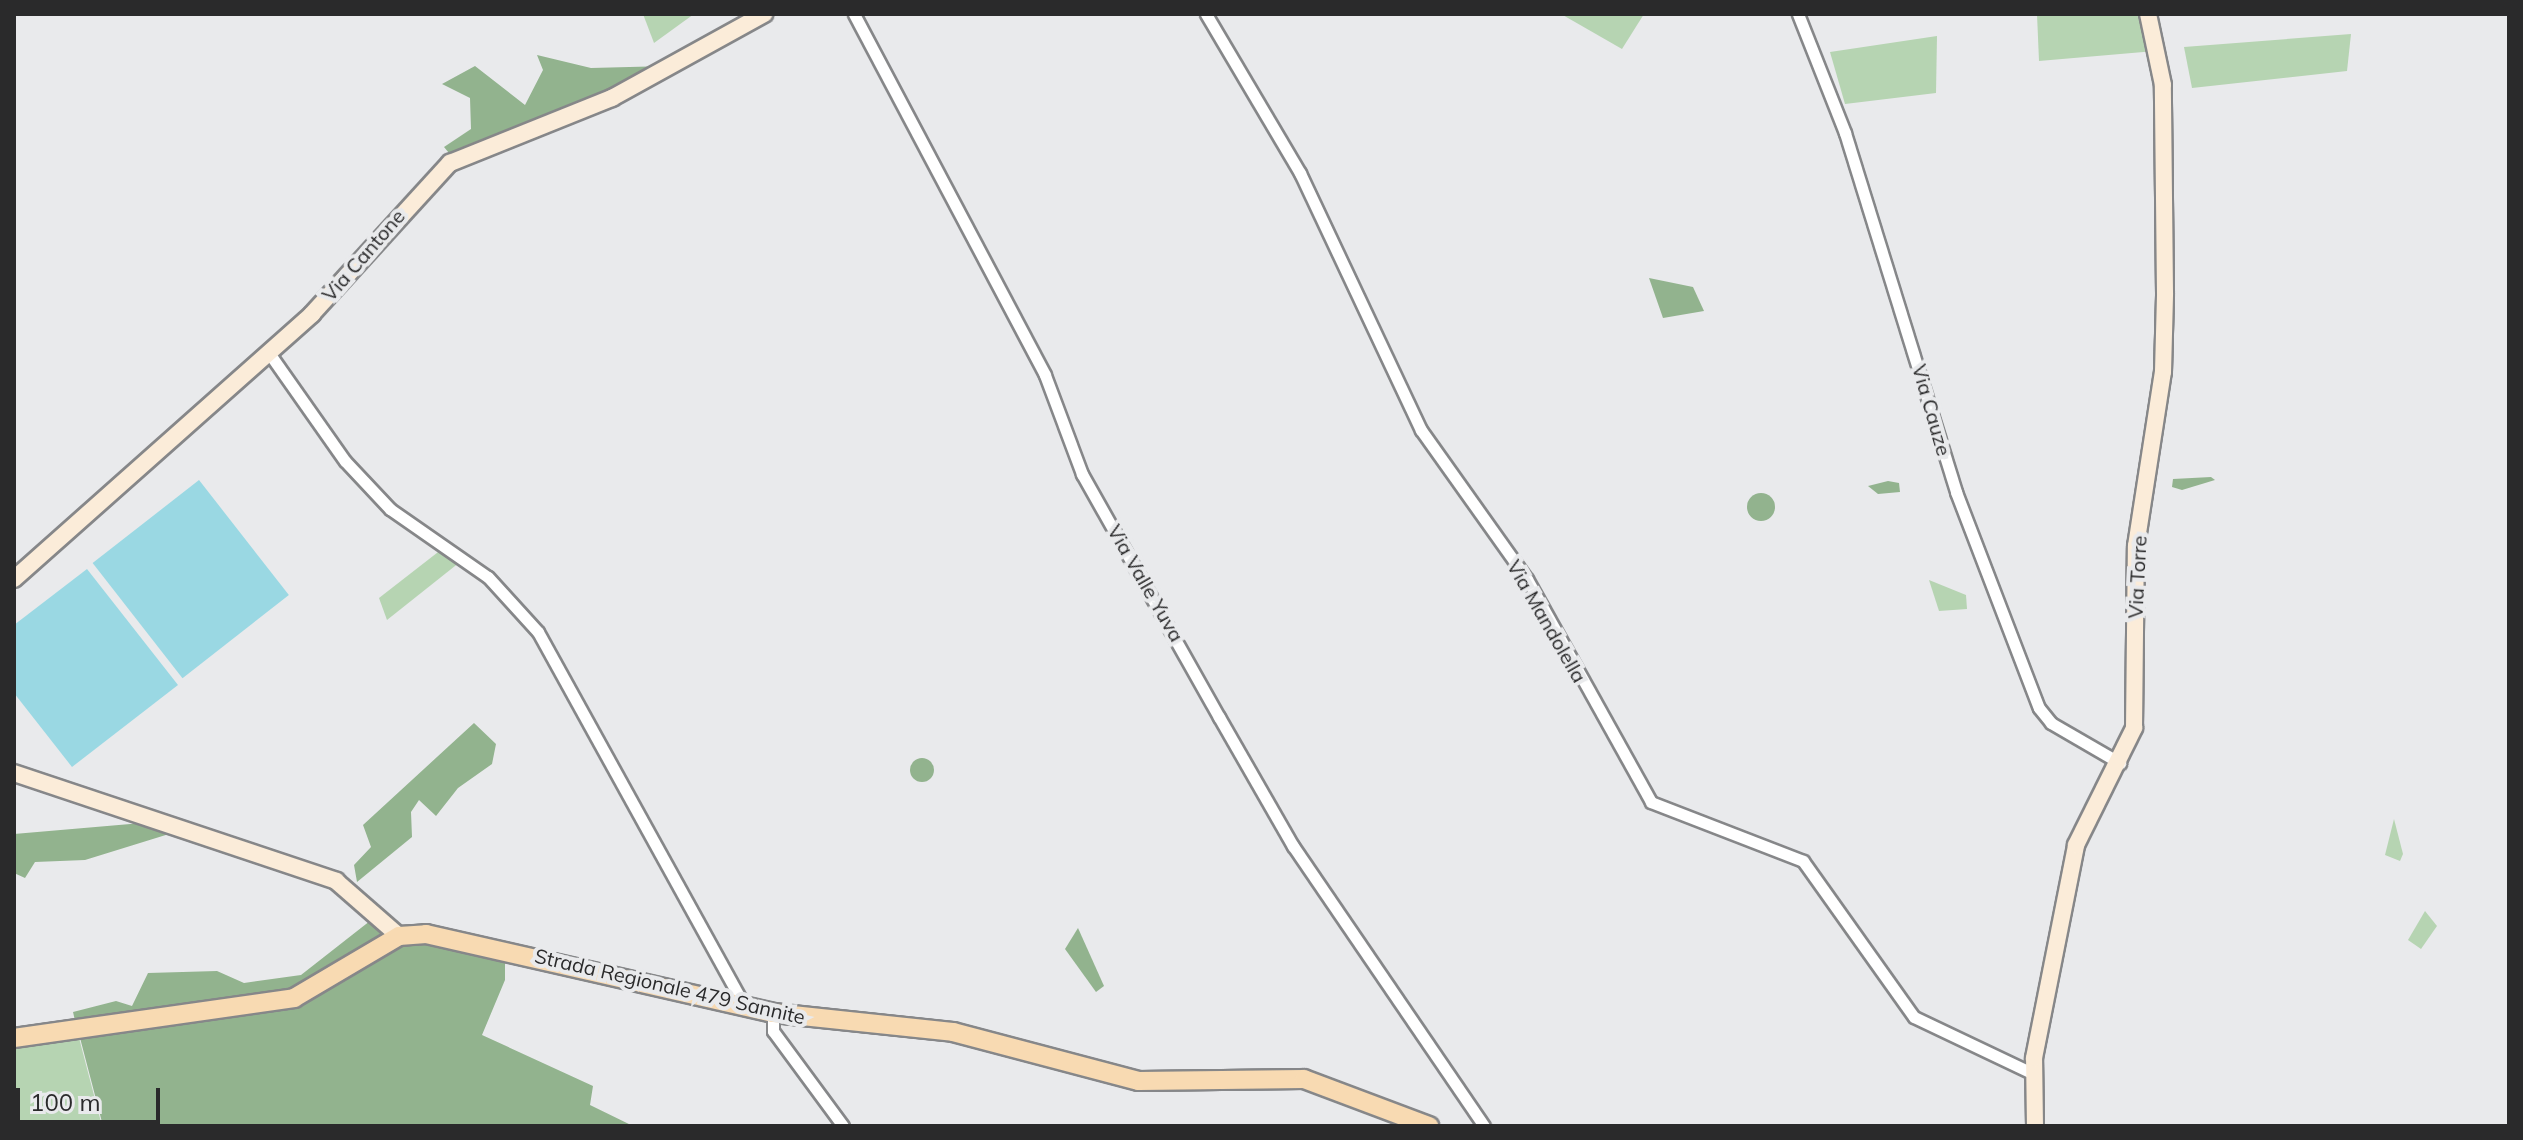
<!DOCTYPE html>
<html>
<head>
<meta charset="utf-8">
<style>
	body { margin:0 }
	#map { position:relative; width:2523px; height:1140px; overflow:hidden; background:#e9eaec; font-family:Mulish,sans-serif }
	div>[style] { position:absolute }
	.green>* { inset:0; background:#b6d4b2 }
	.forest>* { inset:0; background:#92b38e }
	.round { border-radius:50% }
	.water>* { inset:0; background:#9ad8e3; transform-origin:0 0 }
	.roads { filter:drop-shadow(2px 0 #868789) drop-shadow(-2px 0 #868789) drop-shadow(0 2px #868789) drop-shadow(0 -2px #868789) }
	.street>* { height:11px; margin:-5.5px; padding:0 5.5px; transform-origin:5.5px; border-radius:5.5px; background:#fff }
	.secondary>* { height:16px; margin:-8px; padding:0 8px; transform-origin:8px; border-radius:8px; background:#fbecd9 }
	.primary>* { height:18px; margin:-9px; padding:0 9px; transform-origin:9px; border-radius:9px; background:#f8dab2 }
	span { translate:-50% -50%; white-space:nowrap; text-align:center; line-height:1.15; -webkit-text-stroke:8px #e9eaec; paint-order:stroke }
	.street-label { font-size:20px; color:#2a2a2b }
	.frame { position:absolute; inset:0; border:16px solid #2a2a2b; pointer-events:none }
	.scale { position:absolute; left:16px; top:1088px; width:144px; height:36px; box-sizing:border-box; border:4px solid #2a2a2b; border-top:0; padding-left:10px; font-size:24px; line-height:28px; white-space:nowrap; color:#2a2a2b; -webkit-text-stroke:6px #e9eaec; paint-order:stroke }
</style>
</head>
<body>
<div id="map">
	<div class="green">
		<i style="clip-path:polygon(643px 14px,694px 14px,654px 43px)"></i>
		<i style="clip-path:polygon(1561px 14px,1644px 14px,1622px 49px)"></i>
		<i style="clip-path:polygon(2037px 14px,2146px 14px,2155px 51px,2039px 61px)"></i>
		<i style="clip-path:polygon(2351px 34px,2347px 71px,2192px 88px,2184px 47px)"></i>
		<i style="clip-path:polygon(1937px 36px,1936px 93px,1845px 104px,1830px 52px)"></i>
		<i style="clip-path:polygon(442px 549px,460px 562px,387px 620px,379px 598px)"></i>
		<i style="clip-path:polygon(1929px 580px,1966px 595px,1967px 609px,1939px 611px)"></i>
		<i style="clip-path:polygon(2394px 819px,2403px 854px,2400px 861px,2385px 855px)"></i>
		<i style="clip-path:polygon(2425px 911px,2437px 926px,2421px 949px,2408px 940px)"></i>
		<i style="clip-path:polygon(78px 1034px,102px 1126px,14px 1126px,14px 1038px)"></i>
	</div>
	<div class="forest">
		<i style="clip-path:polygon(537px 55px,591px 68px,668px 66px,454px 159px,444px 147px,471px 129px,470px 98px,442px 84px,475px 66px,525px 105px,543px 70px)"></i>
		<i style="clip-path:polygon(1649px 278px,1693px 287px,1704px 311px,1663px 318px)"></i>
		<i style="clip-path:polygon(2173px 479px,2211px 477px,2215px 480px,2182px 490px,2172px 487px)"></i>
		<i style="clip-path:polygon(1888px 481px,1899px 483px,1900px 492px,1878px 494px,1868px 486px)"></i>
		<i class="round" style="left:1747px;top:493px;width:28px;height:28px"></i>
		<i style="clip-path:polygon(474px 723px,496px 744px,492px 764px,458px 788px,436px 816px,419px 800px,411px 812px,412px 837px,357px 882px,354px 865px,371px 847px,363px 825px)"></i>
		<i class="round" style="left:910px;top:758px;width:24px;height:24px"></i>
		<i style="clip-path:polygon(142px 823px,169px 834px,85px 860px,35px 862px,25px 878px,14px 873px,14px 834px)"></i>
		<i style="clip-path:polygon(375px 917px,387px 937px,292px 993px,76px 1025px,73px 1012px,116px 1001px,132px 1006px,148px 973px,217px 971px,244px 983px,301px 975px)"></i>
		<i style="clip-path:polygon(1078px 928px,1104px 986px,1096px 992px,1065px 949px)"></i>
		<i style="clip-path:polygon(426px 942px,505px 954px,505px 980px,482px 1035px,593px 1086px,590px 1105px,633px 1126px,103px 1126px,79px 1034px,296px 1004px,393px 946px)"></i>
	</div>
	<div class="water">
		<i style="left:199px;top:480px;width:146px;height:135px;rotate:52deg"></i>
		<i style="clip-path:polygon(87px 569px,178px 685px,72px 767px,14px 693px,14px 625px)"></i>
	</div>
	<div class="roads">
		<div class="street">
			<i style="left:854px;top:14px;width:408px;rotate:62.1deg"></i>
			<i style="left:1045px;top:375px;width:106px;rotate:69.5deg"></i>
			<i style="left:1082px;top:474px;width:279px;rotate:60.6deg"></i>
			<i style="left:1219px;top:717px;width:149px;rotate:60.2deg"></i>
			<i style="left:1293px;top:846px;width:339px;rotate:55.7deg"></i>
			<i style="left:1206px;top:14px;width:185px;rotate:59.4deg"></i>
			<i style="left:1300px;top:173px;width:284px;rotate:64.8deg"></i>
			<i style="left:1421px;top:430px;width:183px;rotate:54.6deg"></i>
			<i style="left:1527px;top:579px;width:255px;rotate:60.9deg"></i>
			<i style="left:1651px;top:802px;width:163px;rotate:21.2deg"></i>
			<i style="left:1803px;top:861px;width:191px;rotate:54.6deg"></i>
			<i style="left:1914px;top:1017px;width:131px;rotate:25.4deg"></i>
			<i style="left:1798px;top:14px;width:128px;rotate:68.4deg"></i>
			<i style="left:1845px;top:133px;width:376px;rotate:72.8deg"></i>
			<i style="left:1956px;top:492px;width:231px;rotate:69deg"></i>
			<i style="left:2039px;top:708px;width:19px;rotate:51deg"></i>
			<i style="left:2051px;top:723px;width:80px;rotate:30.1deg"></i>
			<i style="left:269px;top:353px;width:132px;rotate:54.9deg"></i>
			<i style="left:345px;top:461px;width:66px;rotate:46.8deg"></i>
			<i style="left:390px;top:509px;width:119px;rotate:34.8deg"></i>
			<i style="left:488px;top:577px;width:74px;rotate:47.7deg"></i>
			<i style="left:538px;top:632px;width:426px;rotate:61.1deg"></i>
			<i style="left:773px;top:1013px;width:18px;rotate:90deg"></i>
			<i style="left:773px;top:1031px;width:118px;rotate:53.6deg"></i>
		</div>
		<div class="secondary">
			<i style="left:14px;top:579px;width:399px;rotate:-41.6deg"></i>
			<i style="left:312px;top:314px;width:205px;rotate:-47.6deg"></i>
			<i style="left:450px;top:163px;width:175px;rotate:-21.9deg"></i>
			<i style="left:612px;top:98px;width:174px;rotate:-28.9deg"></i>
			<i style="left:14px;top:773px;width:340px;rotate:18.5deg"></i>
			<i style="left:336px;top:881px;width:84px;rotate:41.1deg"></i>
			<i style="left:2035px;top:1126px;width:68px;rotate:-90.8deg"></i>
			<i style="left:2034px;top:1058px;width:217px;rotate:-78.8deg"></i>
			<i style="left:2076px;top:845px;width:131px;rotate:-63.6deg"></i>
			<i style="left:2134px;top:728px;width:182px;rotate:-89.4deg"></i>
			<i style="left:2136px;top:546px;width:176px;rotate:-81.2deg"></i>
			<i style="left:2163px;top:372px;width:79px;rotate:-88.5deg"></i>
			<i style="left:2165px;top:293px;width:208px;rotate:-90.6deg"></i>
			<i style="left:2163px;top:85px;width:73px;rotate:-101.9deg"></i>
		</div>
		<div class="primary">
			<i style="left:14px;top:1038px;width:283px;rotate:-8.1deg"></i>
			<i style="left:294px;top:998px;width:122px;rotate:-30.6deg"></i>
			<i style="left:399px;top:936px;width:27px;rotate:-4deg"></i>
			<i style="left:426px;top:934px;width:356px;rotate:12.8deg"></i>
			<i style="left:773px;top:1013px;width:181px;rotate:6deg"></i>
			<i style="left:953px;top:1032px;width:192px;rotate:14.8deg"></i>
			<i style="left:1139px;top:1081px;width:165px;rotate:-0.7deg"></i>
			<i style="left:1304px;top:1079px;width:134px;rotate:20.6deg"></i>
		</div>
	</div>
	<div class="street-label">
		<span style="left:363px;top:255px;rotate:-49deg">Via Cantone</span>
		<span style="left:1932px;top:410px;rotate:74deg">Via Cauze</span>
		<span style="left:2137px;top:577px;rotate:-87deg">Via Torre</span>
		<span style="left:1146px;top:583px;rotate:60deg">Via Valle Yuva</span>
		<span style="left:1547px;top:621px;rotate:60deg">Via Mandolella</span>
		<span style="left:670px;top:986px;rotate:13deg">Strada Regionale 479 Sannite</span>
	</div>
	<div class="frame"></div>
	<div class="scale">100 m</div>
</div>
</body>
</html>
